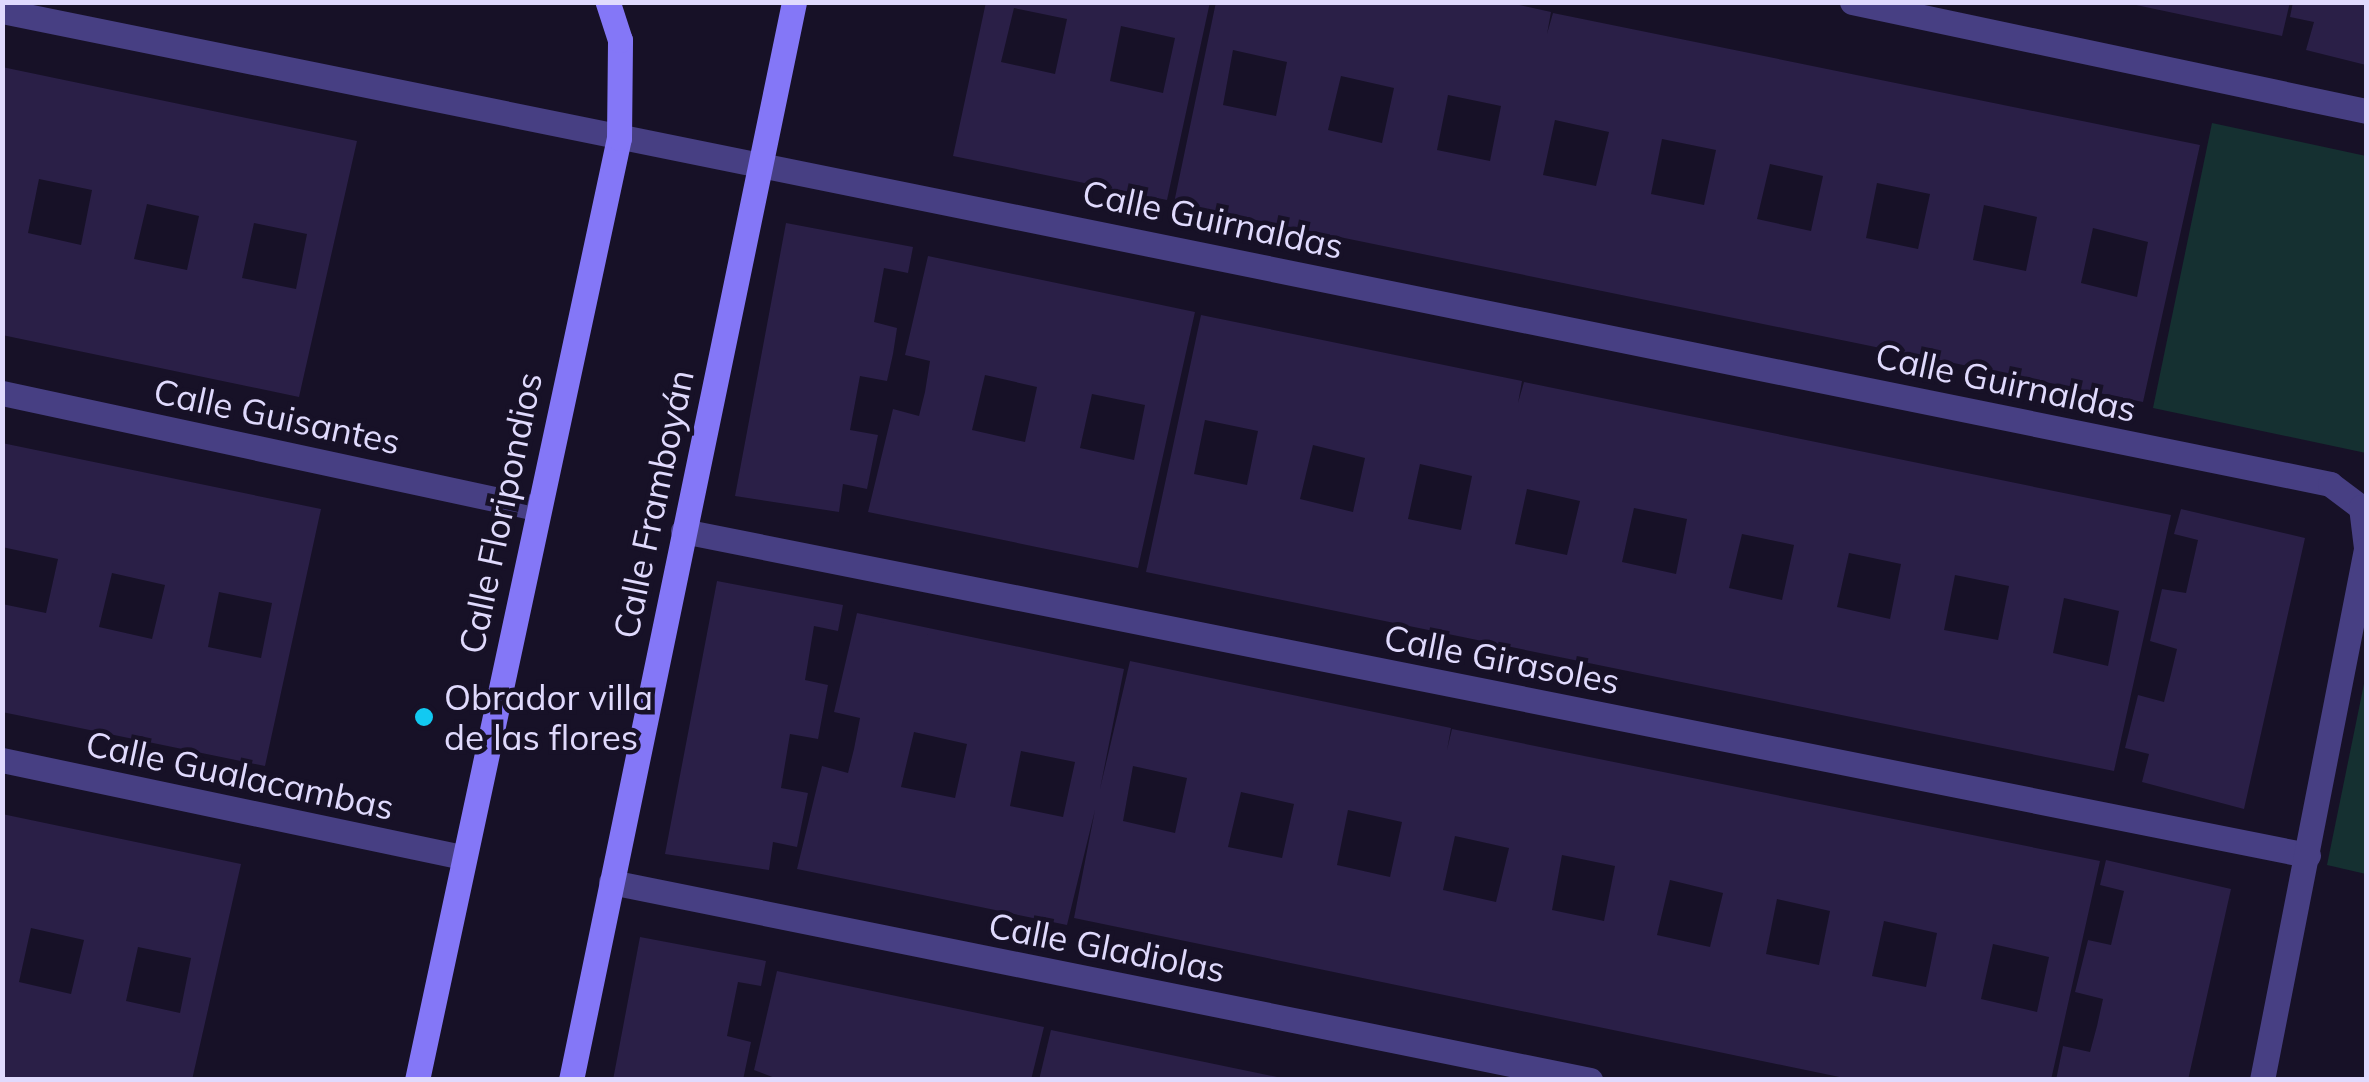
<!DOCTYPE html>
<html>
<head>
<meta charset="utf-8">
<style>
	body { margin:0 }
	#map { position:relative; width:2369px; height:1082px; overflow:hidden; background:#171127; font-family:Mulish,sans-serif }
	div>[style] { position:absolute }
	.green>* { inset:0; background:#153031 }
	.building>* { inset:0; background:#2a1f47 }
	.street>* { height:25px; margin:-12.5px; padding:0 12.5px; transform-origin:12.5px; border-radius:12.5px; background:#473f83 }
	.secondary>* { height:25px; margin:-12.5px; padding:0 12.5px; transform-origin:12.5px; border-radius:12.5px; background:#8477f7 }
	.dots>* { width:28px; height:28px; translate:-50% -50%; box-sizing:border-box; border:5px solid #171127; border-radius:50% }
	span { translate:-50% -50%; white-space:nowrap; text-align:center; line-height:1.15; -webkit-text-stroke:9px #171127; paint-order:stroke }
	.street-label { font-size:35px; color:#e0dafd }
	.poi-label { font-size:35px; color:#e0dafd }
	.left { translate:0 -50%; text-align:left }
	.frame { position:absolute; inset:0; border:5px solid #e0dafd; pointer-events:none }
</style>
</head>
<body>
<div id="map">
	<div class="green">
		<i style="clip-path:polygon(2212px 123px,2366px 156px,2366px 453px,2153px 408px)"></i>
		<i style="clip-path:polygon(2366px 674px,2366px 874px,2327px 865px)"></i>
	</div>
	<div class="building">
		<i style="clip-path:polygon(evenodd,986px 2px,1210px 2px,1167px 200px,953px 156px,986px 2px,1014px 8px,1067px 19px,1055px 74px,1001px 62px,1014px 8px,986px 2px,1121px 26px,1175px 38px,1163px 93px,1110px 81px,1121px 26px)"></i>
		<i style="clip-path:polygon(evenodd,1216px 2px,1506px 2px,1551px 12px,1547px 34px,1553px 13px,2200px 145px,2143px 402px,1174px 203px,1216px 2px,1233px 50px,1287px 62px,1276px 116px,1223px 105px,1233px 50px,1216px 2px,1341px 76px,1394px 88px,1382px 143px,1328px 130px,1341px 76px,1216px 2px,1448px 95px,1501px 106px,1490px 161px,1437px 150px,1448px 95px,1216px 2px,1555px 120px,1609px 132px,1596px 186px,1543px 175px,1555px 120px,1216px 2px,1662px 139px,1716px 150px,1704px 205px,1651px 194px,1662px 139px,1216px 2px,1770px 164px,1823px 176px,1811px 231px,1757px 219px,1770px 164px,1216px 2px,1877px 183px,1930px 194px,1918px 249px,1866px 238px,1877px 183px,1216px 2px,1984px 205px,2037px 217px,2026px 271px,1973px 260px,1984px 205px,1216px 2px,2093px 228px,2148px 242px,2137px 297px,2081px 283px,2093px 228px)"></i>
		<i style="clip-path:polygon(2122px 2px,2290px 2px,2282px 36px)"></i>
		<i style="clip-path:polygon(2293px 2px,2366px 2px,2366px 65px,2306px 50px,2314px 22px,2290px 17px)"></i>
		<i style="clip-path:polygon(evenodd,2px 67px,357px 141px,299px 397px,2px 335px,2px 67px,39px 179px,92px 190px,81px 245px,28px 233px,39px 179px,2px 67px,147px 204px,199px 216px,187px 270px,134px 259px,147px 204px,2px 67px,254px 223px,307px 234px,296px 289px,242px 278px,254px 223px)"></i>
		<i style="clip-path:polygon(786px 223px,913px 247px,908px 273px,884px 268px,874px 322px,897px 328px,893px 354px,887px 381px,860px 376px,850px 430px,878px 435px,867px 489px,843px 484px,839px 512px,735px 496px)"></i>
		<i style="clip-path:polygon(evenodd,928px 256px,1195px 312px,1138px 568px,868px 512px,893px 409px,919px 416px,925px 392px,930px 361px,905px 355px,928px 256px,985px 375px,1037px 387px,1025px 442px,972px 430px,985px 375px,928px 256px,1092px 394px,1145px 405px,1134px 460px,1080px 448px,1092px 394px)"></i>
		<i style="clip-path:polygon(evenodd,1201px 315px,1522px 381px,1518px 403px,1524px 382px,2171px 515px,2114px 771px,1146px 572px,1201px 315px,1205px 420px,1258px 431px,1247px 485px,1194px 474px,1205px 420px,1201px 315px,1313px 445px,1365px 458px,1353px 512px,1300px 499px,1313px 445px,1201px 315px,1420px 464px,1472px 476px,1461px 530px,1408px 519px,1420px 464px,1201px 315px,1527px 489px,1580px 501px,1567px 555px,1515px 544px,1527px 489px,1201px 315px,1634px 508px,1687px 519px,1676px 574px,1622px 562px,1634px 508px,1201px 315px,1742px 534px,1794px 545px,1782px 600px,1729px 588px,1742px 534px,1201px 315px,1849px 553px,1901px 564px,1890px 619px,1837px 607px,1849px 553px,1201px 315px,1955px 575px,2009px 586px,1998px 640px,1944px 630px,1955px 575px,1201px 315px,2064px 598px,2119px 611px,2108px 666px,2053px 653px,2064px 598px)"></i>
		<i style="clip-path:polygon(evenodd,2px 443px,321px 509px,265px 766px,2px 712px,2px 604px,46px 613px,58px 559px,2px 547px,2px 443px,112px 573px,165px 585px,152px 639px,99px 627px,112px 573px,2px 443px,219px 592px,272px 603px,261px 658px,208px 647px,219px 592px)"></i>
		<i style="clip-path:polygon(2181px 509px,2305px 538px,2244px 809px,2142px 782px,2149px 754px,2125px 748px,2138px 695px,2164px 702px,2171px 674px,2177px 649px,2150px 641px,2162px 589px,2186px 593px,2198px 540px,2174px 534px)"></i>
		<i style="clip-path:polygon(717px 581px,843px 605px,838px 631px,814px 626px,805px 680px,828px 685px,818px 739px,790px 734px,781px 788px,808px 793px,797px 847px,773px 842px,769px 870px,665px 854px)"></i>
		<i style="clip-path:polygon(evenodd,857px 613px,1124px 669px,1100px 789px,1130px 661px,1451px 728px,1447px 750px,1452px 729px,2100px 861px,2051px 1080px,1854px 1080px,1074px 918px,1095px 810px,1067px 925px,797px 869px,822px 766px,848px 773px,854px 749px,860px 718px,834px 712px,857px 613px,914px 732px,967px 744px,955px 798px,901px 787px,914px 732px,857px 613px,1021px 751px,1075px 762px,1063px 817px,1010px 806px,1021px 751px,857px 613px,1133px 766px,1187px 778px,1175px 833px,1123px 821px,1133px 766px,857px 613px,1241px 792px,1294px 804px,1282px 858px,1228px 847px,1241px 792px,857px 613px,1348px 810px,1402px 822px,1390px 877px,1337px 865px,1348px 810px,857px 613px,1455px 836px,1509px 848px,1496px 902px,1443px 890px,1455px 836px,857px 613px,1562px 855px,1615px 866px,1604px 921px,1552px 910px,1562px 855px,857px 613px,1670px 880px,1723px 893px,1710px 947px,1657px 935px,1670px 880px,857px 613px,1777px 899px,1830px 911px,1819px 965px,1766px 954px,1777px 899px,857px 613px,1884px 921px,1937px 933px,1926px 987px,1872px 976px,1884px 921px,857px 613px,1993px 944px,2049px 957px,2037px 1012px,1981px 999px,1993px 944px)"></i>
		<i style="clip-path:polygon(evenodd,2px 814px,241px 864px,192px 1080px,2px 1080px,2px 814px,31px 928px,84px 940px,71px 994px,19px 982px,31px 928px,2px 814px,138px 947px,191px 958px,180px 1013px,126px 1001px,138px 947px)"></i>
		<i style="clip-path:polygon(2106px 860px,2231px 889px,2188px 1080px,2056px 1080px,2063px 1046px,2090px 1052px,2097px 1026px,2103px 999px,2075px 992px,2088px 940px,2111px 945px,2124px 891px,2100px 885px)"></i>
		<i style="clip-path:polygon(640px 937px,766px 961px,761px 986px,738px 982px,727px 1036px,751px 1042px,743px 1080px,613px 1080px)"></i>
		<i style="clip-path:polygon(777px 971px,1044px 1027px,1031px 1080px,780px 1080px,754px 1070px)"></i>
		<i style="clip-path:polygon(1051px 1030px,1282px 1078px,1282px 1080px,1039px 1080px)"></i>
	</div>
	<div class="street">
		<i style="left:1852px;top:2px;width:525px;rotate:11.97deg"></i>
		<i style="left:2px;top:11px;width:2376px;rotate:11.48deg"></i>
		<i style="left:2330px;top:484px;width:39px;rotate:37deg"></i>
		<i style="left:2361px;top:507px;width:41px;rotate:83deg"></i>
		<i style="left:2px;top:393px;width:546px;rotate:12.15deg"></i>
		<i style="left:683px;top:531px;width:1657px;rotate:11.28deg"></i>
		<i style="left:2px;top:760px;width:471px;rotate:11.9deg"></i>
		<i style="left:611px;top:882px;width:999px;rotate:11.43deg"></i>
		<i style="left:2262px;top:1080px;width:541px;rotate:-78.92deg"></i>
	</div>
	<div class="secondary">
		<i style="left:417px;top:1080px;width:963px;rotate:-77.9deg"></i>
		<i style="left:619px;top:138px;width:98px;rotate:-89.4deg"></i>
		<i style="left:620px;top:40px;width:40px;rotate:-108deg"></i>
		<i style="left:571px;top:1080px;width:1101px;rotate:-78.31deg"></i>
	</div>
	<div class="dots">
		<i style="left:424px;top:717px;background:#12c9f1"></i>
	</div>
	<div class="street-label">
		<span style="left:1213px;top:219px;rotate:12deg">Calle Guirnaldas</span>
		<span style="left:2006px;top:382px;rotate:12deg">Calle Guirnaldas</span>
		<span style="left:277px;top:416px;rotate:12deg">Calle Guisantes</span>
		<span style="left:653px;top:504px;rotate:-78deg">Calle Framboyán</span>
		<span style="left:500px;top:513px;rotate:-78deg">Calle Floripondios</span>
		<span style="left:1502px;top:659px;rotate:11deg">Calle Girasoles</span>
		<span style="left:240px;top:775px;rotate:12deg">Calle Gualacambas</span>
		<span style="left:1107px;top:947px;rotate:11deg">Calle Gladiolas</span>
	</div>
	<div class="poi-label">
		<span class="left" style="left:444px;top:717px">Obrador villa<br>de las flores</span>
	</div>
	<div class="frame"></div>
</div>
</body>
</html>
